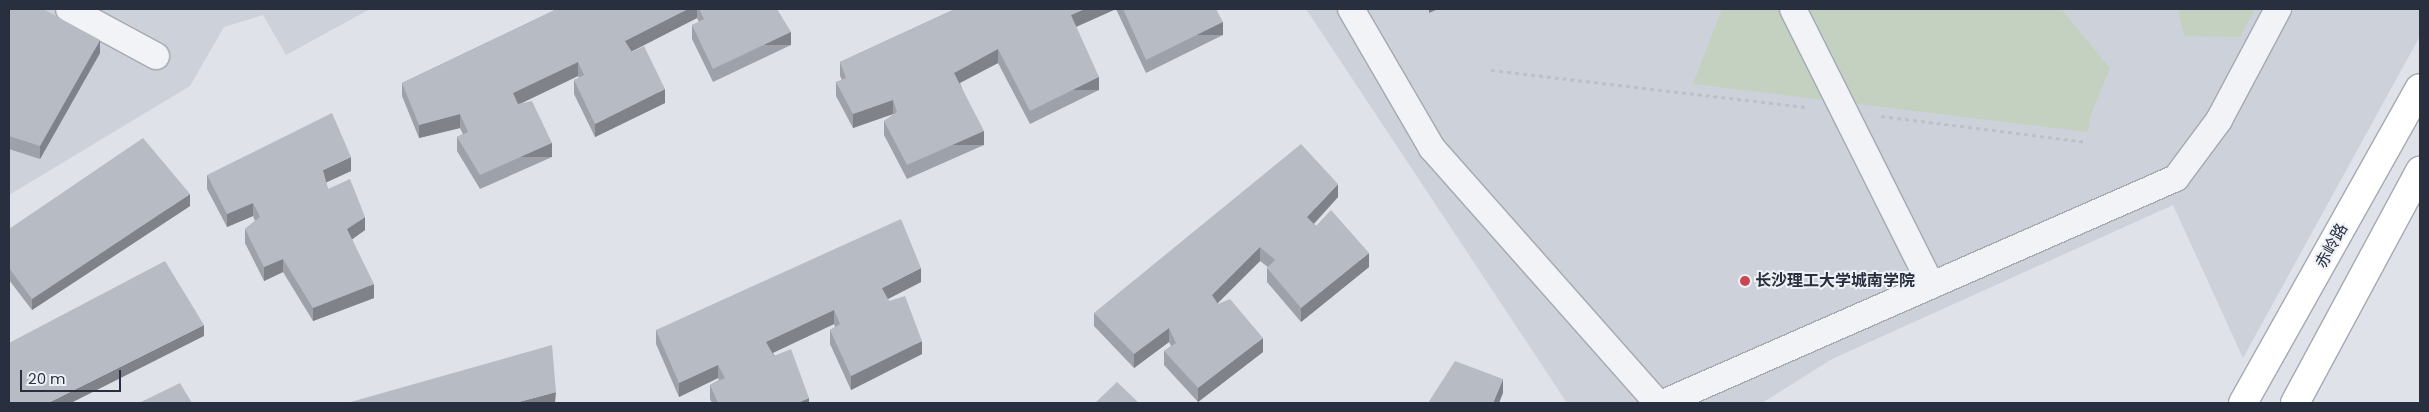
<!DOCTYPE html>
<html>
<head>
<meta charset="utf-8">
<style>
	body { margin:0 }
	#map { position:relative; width:2429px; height:412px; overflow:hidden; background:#dfe2e8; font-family:Poppins,"Noto Sans SC",sans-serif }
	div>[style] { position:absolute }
	.built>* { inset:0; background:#cdd1da }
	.green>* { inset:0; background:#c4d1c0 }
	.path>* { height:3px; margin-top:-1.5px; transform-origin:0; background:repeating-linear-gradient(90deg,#bdc0c6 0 4px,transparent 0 8px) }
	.roads { filter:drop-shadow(1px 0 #a4a9b2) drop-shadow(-1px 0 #a4a9b2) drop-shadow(0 1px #a4a9b2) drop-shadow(0 -1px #a4a9b2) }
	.street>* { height:26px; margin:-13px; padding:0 13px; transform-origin:13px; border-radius:13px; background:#f1f3f6 }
	.secondary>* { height:28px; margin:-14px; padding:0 14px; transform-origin:14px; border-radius:14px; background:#fff }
	.wall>* { inset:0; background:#9da1a9 }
	.shaded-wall>* { inset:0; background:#7f8389; transform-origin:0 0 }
	.building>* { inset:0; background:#b6bbc4 }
	.dots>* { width:14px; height:14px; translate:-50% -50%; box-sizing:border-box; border:2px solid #eef1f5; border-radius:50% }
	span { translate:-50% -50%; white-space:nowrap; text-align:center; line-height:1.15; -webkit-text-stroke:4px #eef1f5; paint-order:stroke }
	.street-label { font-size:16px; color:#282f3e }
	.poi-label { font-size:16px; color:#282f3e; font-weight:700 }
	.left { translate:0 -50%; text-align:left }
	.frame { position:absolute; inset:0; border:10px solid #282f3e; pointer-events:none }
	.scale { position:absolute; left:20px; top:370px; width:101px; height:22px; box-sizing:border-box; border:2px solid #282f3e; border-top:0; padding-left:6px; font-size:15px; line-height:18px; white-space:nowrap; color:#282f3e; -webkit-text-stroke:4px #eef1f5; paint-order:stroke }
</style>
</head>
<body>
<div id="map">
	<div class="built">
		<i style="clip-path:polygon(9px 9px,370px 9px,286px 55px,263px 15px,224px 27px,190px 86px,9px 195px)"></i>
		<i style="clip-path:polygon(1306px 9px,2420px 9px,2420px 36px,2243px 358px,2173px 205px,1832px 359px,1762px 403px,1567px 403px)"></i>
	</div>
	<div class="green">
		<i style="clip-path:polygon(1722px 9px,2061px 9px,2110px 68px,2090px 117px,2088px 132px,1693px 84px)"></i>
		<i style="clip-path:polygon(2178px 9px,2255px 9px,2240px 37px,2184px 36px)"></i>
	</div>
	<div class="path">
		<i style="left:1491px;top:70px;width:319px;rotate:6.7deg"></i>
		<i style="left:1881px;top:116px;width:207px;rotate:7.2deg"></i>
	</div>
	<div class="roads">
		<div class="street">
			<i style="left:69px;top:9px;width:99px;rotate:28.4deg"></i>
			<i style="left:1351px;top:9px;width:161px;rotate:59.8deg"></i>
			<i style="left:1432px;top:148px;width:341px;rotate:48.5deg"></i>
			<i style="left:1793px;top:9px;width:309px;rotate:63.4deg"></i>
			<i style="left:1663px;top:403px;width:560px;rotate:-23.68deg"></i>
			<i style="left:2176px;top:178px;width:72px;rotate:-53.4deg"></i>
			<i style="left:2219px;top:120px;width:126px;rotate:-62deg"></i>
		</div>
		<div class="secondary">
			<i style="left:2243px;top:403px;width:361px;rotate:-60.7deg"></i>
			<i style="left:2295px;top:403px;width:264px;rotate:-61.7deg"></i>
		</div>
	</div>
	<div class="wall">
		<i style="clip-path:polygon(9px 9px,100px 53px,40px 159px,9px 149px)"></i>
		<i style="clip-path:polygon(557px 9px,777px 9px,791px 45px,713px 82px,692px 39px,692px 25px,699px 22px,697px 18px,631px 51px,665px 103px,595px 137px,574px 94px,574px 80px,579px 78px,578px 76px,520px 104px,552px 157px,480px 189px,457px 151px,457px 137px,463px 134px,460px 128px,419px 138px,402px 96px,402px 83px)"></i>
		<i style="clip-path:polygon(955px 9px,1216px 9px,1223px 35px,1146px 73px,1116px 9px,1076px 27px,1099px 90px,1030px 124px,998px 63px,960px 83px,984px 145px,907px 179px,884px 135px,884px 121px,893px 115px,893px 114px,853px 128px,836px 96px,836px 82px,842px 80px,840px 76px,840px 62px)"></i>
		<i style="clip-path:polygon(351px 171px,326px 182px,328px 189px,365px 230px,352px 239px,374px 298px,313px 321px,283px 272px,264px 281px,245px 243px,245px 229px,255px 221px,253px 216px,227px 227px,207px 189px,207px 175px)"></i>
		<i style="clip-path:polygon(1338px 197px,1314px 224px,1369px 267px,1301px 322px,1267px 282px,1267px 268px,1268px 267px,1260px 261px,1217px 303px,1263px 352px,1198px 402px,1164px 365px,1164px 351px,1171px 346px,1169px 342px,1134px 368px,1094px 326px,1094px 313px)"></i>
		<i style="clip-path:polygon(190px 206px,32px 310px,9px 280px,9px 229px)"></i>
		<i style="clip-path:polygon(921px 282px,888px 299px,922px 354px,851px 390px,830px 344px,830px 330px,835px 327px,834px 324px,773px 353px,809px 403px,712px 403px,710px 399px,710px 385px,719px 380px,718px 378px,679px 397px,656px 344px,656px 330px)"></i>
	</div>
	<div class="shaded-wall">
		<i style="clip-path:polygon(688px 9px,697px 9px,697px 18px,625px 55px,625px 41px)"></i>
		<i style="clip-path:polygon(1085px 9px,1116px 9px,1071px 29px,1071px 15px)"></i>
		<i style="clip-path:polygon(1429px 9px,1438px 9px,1429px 13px)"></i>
		<i style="left:1223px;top:22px;width:13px;height:86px;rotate:90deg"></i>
		<i style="left:791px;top:32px;width:13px;height:86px;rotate:90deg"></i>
		<i style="clip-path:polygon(100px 40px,100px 53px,40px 159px,40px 146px)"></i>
		<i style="clip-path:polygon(998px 49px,998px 63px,954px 86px,954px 73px)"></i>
		<i style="clip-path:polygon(578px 62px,578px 76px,513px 107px,513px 93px)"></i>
		<i style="left:1099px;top:77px;width:13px;height:77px;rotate:90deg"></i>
		<i style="clip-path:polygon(665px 89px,665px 103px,595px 137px,595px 124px)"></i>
		<i style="clip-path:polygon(893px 100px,893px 114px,853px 128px,853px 114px)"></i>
		<i style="clip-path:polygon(460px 114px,460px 128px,419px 138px,419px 125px)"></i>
		<i style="left:984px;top:131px;width:14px;height:84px;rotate:90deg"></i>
		<i style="left:552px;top:143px;width:14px;height:79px;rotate:90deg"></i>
		<i style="clip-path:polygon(351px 157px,351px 171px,323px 184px,323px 170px)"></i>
		<i style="clip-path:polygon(1338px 184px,1338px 197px,1307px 231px,1307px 217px)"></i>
		<i style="clip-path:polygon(190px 194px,190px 206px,32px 310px,32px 299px)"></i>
		<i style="clip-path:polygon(253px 203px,253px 216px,227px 227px,227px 214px)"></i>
		<i style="clip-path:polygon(365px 217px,365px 230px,347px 243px,347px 229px)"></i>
		<i style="clip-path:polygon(1260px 247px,1260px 261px,1212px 309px,1212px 295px)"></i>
		<i style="clip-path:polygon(1369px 253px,1369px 267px,1301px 322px,1301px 308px)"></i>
		<i style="clip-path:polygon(283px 259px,283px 272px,264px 281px,264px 267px)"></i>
		<i style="clip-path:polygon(921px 268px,921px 282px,882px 302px,882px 288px)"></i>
		<i style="clip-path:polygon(374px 284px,374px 298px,313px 321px,313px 308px)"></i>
		<i style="clip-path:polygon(834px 310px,834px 324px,766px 356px,766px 342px)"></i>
		<i style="clip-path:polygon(204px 325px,204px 336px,71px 403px,48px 403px)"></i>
		<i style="clip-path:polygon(1169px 328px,1169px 342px,1134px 368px,1134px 354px)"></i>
		<i style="clip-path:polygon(1263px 338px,1263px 352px,1198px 402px,1198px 388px)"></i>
		<i style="clip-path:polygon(922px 341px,922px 354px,851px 390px,851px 376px)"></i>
		<i style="clip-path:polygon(718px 365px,718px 378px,679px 397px,679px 383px)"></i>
		<i style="clip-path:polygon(1503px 379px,1503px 393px,1499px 403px,1493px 403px)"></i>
		<i style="clip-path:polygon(556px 392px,555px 403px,515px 403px)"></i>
		<i style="clip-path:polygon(809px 398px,809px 403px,798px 403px)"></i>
	</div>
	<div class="building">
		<i style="clip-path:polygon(9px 9px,43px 9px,100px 40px,40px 146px,9px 136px)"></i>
		<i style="clip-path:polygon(557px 9px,688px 9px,625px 41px,632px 52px,644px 46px,665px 89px,595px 124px,574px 80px,584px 75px,578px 62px,513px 93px,518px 104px,532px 101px,552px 143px,480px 175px,457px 137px,468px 132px,460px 114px,419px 125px,402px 83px)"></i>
		<i style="clip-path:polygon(699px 9px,777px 9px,791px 32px,713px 69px,692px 25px,704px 19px)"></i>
		<i style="clip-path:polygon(955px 9px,1085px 9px,1071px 15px,1099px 77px,1030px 111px,998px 49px,954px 73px,984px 131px,907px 165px,884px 121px,897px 112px,893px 100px,853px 114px,836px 82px,846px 78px,840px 62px)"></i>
		<i style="clip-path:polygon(1123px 9px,1216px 9px,1223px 22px,1146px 60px)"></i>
		<i style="clip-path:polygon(332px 113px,351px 157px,323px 170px,328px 189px,350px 179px,365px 217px,347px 229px,374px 284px,313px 308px,283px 259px,264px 267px,245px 229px,260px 217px,253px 203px,227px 214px,207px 175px)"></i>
		<i style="clip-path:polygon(143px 138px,190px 194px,32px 299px,9px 268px,9px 229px)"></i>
		<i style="clip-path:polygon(1301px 144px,1338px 184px,1307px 217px,1316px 226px,1331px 210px,1369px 253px,1301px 308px,1267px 268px,1275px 260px,1260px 247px,1212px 295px,1218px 304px,1230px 299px,1263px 338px,1198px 388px,1164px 351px,1176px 343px,1169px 328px,1134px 354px,1094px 313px)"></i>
		<i style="clip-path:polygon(901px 219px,921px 268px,882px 288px,889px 301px,905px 296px,922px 341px,851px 376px,830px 330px,840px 324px,834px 310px,766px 342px,774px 356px,791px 349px,809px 398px,798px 403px,718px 403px,710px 385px,725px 378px,718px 365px,679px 383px,656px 330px)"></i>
		<i style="clip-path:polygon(165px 261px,204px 325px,48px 403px,9px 403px,9px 343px)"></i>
		<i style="clip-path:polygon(552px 345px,556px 392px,515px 403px,347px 403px)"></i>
		<i style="clip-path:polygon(1455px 361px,1503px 379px,1493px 403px,1428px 403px)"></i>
		<i style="clip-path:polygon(1117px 382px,1139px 403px,1095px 403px)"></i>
		<i style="clip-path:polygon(180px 383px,192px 403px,139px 403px)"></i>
	</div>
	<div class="dots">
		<i style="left:1745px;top:281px;background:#c94755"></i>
	</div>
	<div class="street-label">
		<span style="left:2332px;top:246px;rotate:-61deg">赤岭路</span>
	</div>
	<div class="poi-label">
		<span class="left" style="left:1755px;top:281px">长沙理工大学城南学院</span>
	</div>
	<div class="frame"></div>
	<div class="scale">20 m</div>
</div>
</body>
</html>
